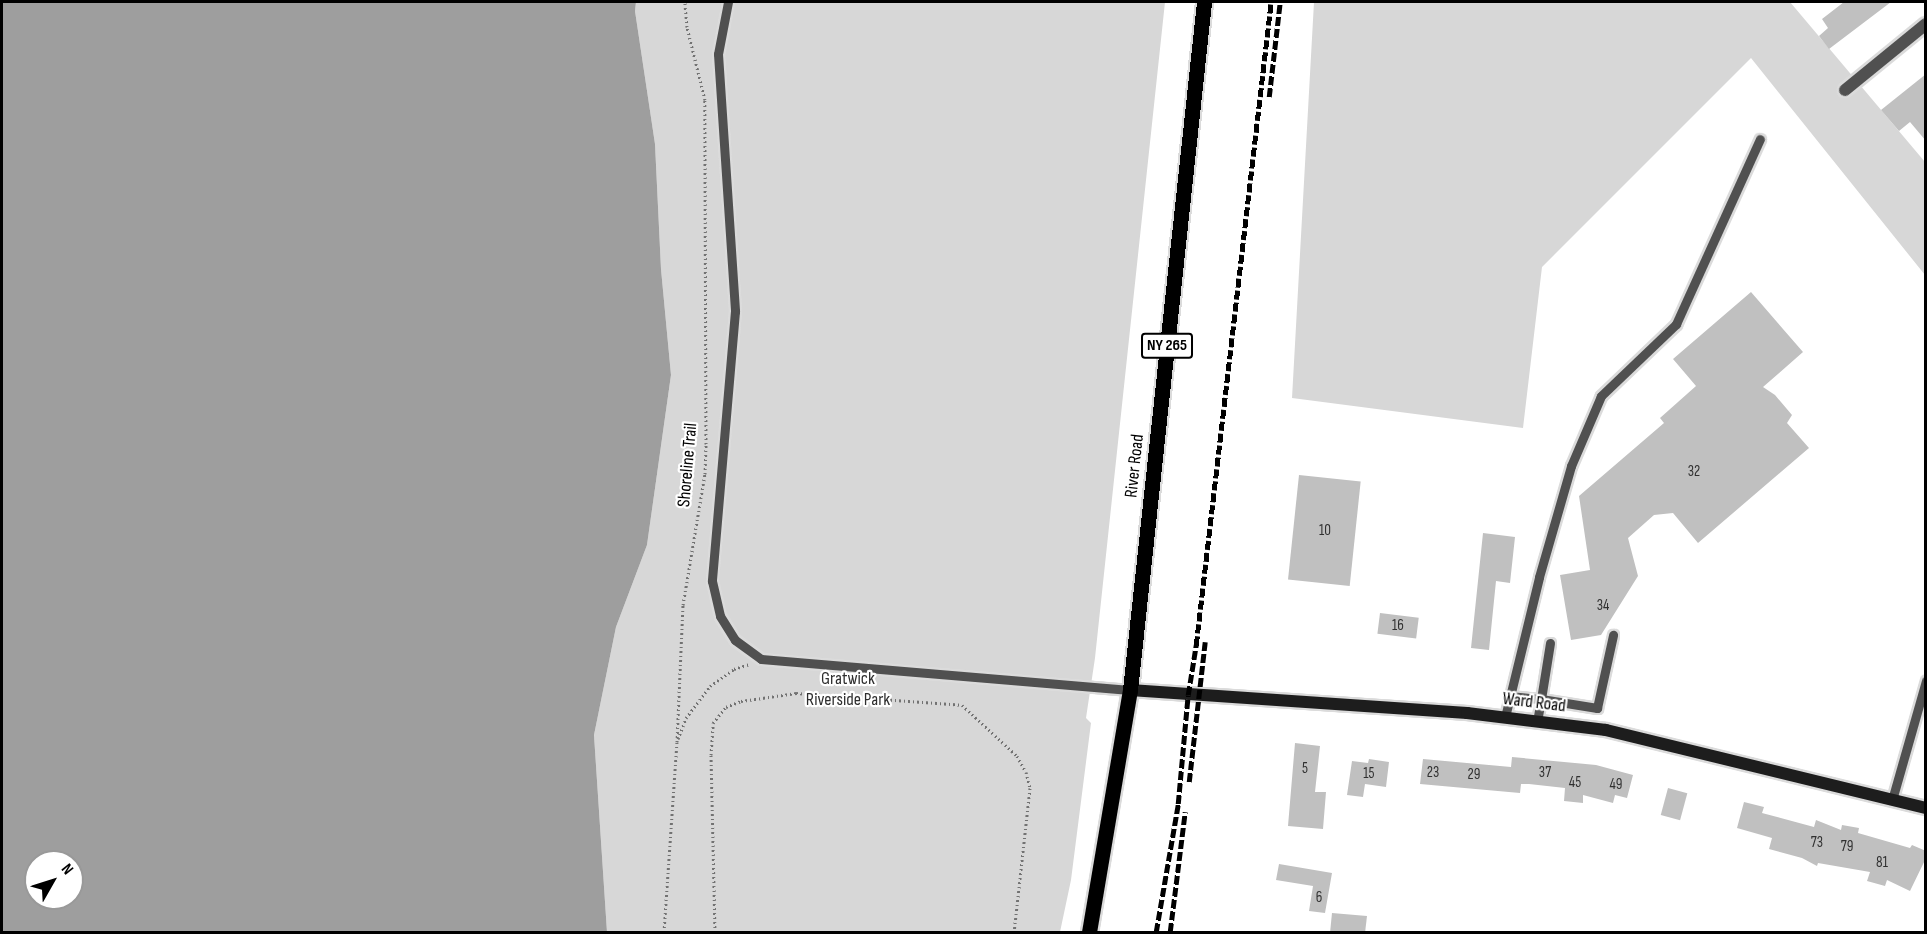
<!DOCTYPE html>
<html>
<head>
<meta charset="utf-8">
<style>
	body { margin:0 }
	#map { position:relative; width:1927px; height:934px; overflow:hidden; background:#fff; font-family:"Sofia Sans Condensed",sans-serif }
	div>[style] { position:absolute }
	.green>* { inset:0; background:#d7d7d7 }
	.water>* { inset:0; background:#9e9e9e }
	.building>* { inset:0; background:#c0c0c0; transform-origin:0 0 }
	.path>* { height:3px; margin-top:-1.5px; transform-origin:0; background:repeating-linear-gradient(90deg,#727272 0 1.5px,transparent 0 4.5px) }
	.roads { filter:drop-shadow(2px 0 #dbdbdb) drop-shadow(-2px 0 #dbdbdb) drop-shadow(0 2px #dbdbdb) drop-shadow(0 -2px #dbdbdb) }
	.service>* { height:9px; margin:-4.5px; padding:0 4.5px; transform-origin:4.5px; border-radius:4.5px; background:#505050 }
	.minor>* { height:12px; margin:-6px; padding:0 6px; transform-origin:6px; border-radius:6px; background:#505050 }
	.secondary>* { height:12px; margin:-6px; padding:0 6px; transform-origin:6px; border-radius:6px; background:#1d1d1d }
	.primary>* { height:15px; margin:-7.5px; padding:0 7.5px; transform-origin:7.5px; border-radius:7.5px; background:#000 }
	.rail>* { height:4.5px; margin-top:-2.25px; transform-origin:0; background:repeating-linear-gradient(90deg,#000 0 9px,transparent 0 12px) }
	span { translate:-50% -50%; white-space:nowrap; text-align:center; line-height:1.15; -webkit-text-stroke:4.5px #fff; paint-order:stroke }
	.number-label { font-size:15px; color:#303030 }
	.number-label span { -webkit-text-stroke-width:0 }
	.shield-label span { padding:2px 4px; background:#fff; border:2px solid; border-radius:4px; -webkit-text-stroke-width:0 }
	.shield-label { font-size:16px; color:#000; font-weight:700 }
	.street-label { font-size:18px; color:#000 }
	.park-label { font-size:18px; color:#2e2e2e }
	.frame { position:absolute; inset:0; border:3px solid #000; pointer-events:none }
	.north { position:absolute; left:24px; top:850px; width:60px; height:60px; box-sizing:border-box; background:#fff; border:2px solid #999; border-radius:50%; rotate:51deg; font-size:16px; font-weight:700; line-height:24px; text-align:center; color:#000 }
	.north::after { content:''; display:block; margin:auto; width:21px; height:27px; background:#000; clip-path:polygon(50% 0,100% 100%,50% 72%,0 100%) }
</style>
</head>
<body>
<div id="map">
	<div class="green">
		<i style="clip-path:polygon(636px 2px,1165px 2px,1095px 658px,1086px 718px,1091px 723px,1071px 880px,1060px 932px,607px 932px,594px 735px,616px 627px,647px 545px,671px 375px,661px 269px,655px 144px,635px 11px)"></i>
		<i style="clip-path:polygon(1314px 2px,1790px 2px,1925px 162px,1925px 275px,1751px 58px,1542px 267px,1523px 428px,1292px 398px)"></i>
	</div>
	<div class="water">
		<i style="clip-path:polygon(evenodd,2px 2px,636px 2px,635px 11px,655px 144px,661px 269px,671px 375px,647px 545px,616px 627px,594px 735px,607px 932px,2px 932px,2px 2px,36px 862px,72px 862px,72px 898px,36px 898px,36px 862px)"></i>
	</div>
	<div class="building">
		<i style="clip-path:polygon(1844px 2px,1891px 2px,1829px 49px,1819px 36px,1828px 28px,1822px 19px)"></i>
		<i style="clip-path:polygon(1926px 74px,1926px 141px,1910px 122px,1899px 131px,1881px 110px)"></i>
		<i style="clip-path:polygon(1751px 292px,1803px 352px,1763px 387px,1775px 395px,1792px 415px,1787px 423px,1809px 448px,1698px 543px,1673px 513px,1654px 515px,1628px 538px,1638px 576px,1601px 635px,1571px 640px,1560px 575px,1590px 570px,1579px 496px,1664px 423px,1660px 418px,1696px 386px,1673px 359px)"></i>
		<i style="left:1299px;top:475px;width:62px;height:105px;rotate:6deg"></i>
		<i style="clip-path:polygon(1483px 533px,1515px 537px,1510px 583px,1496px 581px,1489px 650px,1471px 648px)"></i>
		<i style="left:1380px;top:613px;width:39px;height:21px;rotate:7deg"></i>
		<i style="clip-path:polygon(1295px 743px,1320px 746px,1315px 792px,1326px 792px,1323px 829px,1288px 826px)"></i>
		<i style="clip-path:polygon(1512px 757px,1596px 765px,1633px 775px,1627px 798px,1615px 795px,1613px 803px,1583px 795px,1583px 803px,1564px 801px,1565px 788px,1529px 784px,1521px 784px,1520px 793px,1420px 784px,1423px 759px,1511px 767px)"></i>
		<i style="clip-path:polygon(1369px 759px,1389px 762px,1386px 787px,1365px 784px,1363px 797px,1347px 795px,1352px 761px,1368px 763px)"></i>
		<i style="left:1668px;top:788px;width:20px;height:28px;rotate:15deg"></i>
		<i style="clip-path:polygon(1744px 802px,1764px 807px,1762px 813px,1814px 827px,1816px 820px,1841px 830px,1842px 825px,1859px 828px,1858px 833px,1910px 848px,1912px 845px,1926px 851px,1926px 858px,1910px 891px,1887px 880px,1885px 886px,1867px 881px,1870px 872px,1818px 863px,1817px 866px,1802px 858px,1769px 849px,1772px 838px,1737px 828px)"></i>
		<i style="clip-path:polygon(1279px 864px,1332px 873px,1325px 913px,1309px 911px,1313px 886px,1276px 880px)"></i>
		<i style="clip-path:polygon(1332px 913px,1367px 916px,1365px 933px,1330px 933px)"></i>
	</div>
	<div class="path">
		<i style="left:678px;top:739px;width:22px;rotate:-69deg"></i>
		<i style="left:686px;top:718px;width:40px;rotate:-53deg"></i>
		<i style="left:710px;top:686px;width:29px;rotate:-35deg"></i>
		<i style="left:734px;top:669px;width:16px;rotate:-18deg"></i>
		<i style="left:664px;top:932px;width:190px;rotate:-86.1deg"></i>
		<i style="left:677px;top:742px;width:137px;rotate:-87.5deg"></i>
		<i style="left:683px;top:605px;width:133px;rotate:-80.5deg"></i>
		<i style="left:705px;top:474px;width:30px;rotate:-88deg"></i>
		<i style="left:706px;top:444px;width:344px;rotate:-90.2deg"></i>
		<i style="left:705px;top:100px;width:75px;rotate:-103.9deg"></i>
		<i style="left:687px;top:27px;width:25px;rotate:-95deg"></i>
		<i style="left:715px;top:932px;width:177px;rotate:-91.3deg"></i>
		<i style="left:711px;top:755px;width:32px;rotate:-86deg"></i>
		<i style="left:713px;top:723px;width:21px;rotate:-51deg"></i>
		<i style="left:726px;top:707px;width:16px;rotate:-22deg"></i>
		<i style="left:741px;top:701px;width:56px;rotate:-8.3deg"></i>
		<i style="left:796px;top:693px;width:166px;rotate:4.1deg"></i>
		<i style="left:962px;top:705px;width:75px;rotate:42.8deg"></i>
		<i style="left:1017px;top:756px;width:18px;rotate:61deg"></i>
		<i style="left:1026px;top:772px;width:16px;rotate:76deg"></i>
		<i style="left:1030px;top:788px;width:145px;rotate:96.3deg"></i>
	</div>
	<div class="roads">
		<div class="service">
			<i style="left:728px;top:2px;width:53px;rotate:100.9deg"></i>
			<i style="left:718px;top:54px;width:258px;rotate:86.2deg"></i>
			<i style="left:735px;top:311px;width:271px;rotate:94.9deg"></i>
			<i style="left:712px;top:581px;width:36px;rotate:77deg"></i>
			<i style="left:720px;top:616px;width:28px;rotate:58deg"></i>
			<i style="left:735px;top:640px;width:32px;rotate:36deg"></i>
			<i style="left:761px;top:659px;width:370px;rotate:4.8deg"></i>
			<i style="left:1550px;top:643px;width:57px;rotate:99.1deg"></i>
			<i style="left:1541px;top:699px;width:57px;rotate:9.1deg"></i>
			<i style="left:1597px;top:708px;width:75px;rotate:-77.6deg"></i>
			<i style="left:1510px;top:696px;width:31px;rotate:6deg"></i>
			<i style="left:1541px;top:699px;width:22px;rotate:100deg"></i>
			<i style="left:1505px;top:717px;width:144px;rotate:-76.3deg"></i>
			<i style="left:1539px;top:577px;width:116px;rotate:-73.9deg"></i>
			<i style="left:1571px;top:466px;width:76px;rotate:-66.8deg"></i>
			<i style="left:1601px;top:396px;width:104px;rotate:-43.8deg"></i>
			<i style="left:1676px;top:324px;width:203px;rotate:-65.6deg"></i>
			<i style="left:1892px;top:800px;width:124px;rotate:-74.1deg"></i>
		</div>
		<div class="minor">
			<i style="left:1845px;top:90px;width:104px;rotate:-39.2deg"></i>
		</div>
		<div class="secondary">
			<i style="left:1130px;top:690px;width:338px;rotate:3.9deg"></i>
			<i style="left:1467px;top:713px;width:140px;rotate:7deg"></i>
			<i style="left:1606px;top:730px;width:329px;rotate:13.7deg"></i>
		</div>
		<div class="primary">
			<i style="left:1089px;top:932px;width:245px;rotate:-80.4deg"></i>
			<i style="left:1130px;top:690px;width:692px;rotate:-83.86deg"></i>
		</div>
	</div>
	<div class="rail">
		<i style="left:1269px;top:97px;width:96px;rotate:-83.4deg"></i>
		<i style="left:1189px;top:782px;width:141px;rotate:-83.5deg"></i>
		<i style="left:1156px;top:932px;width:130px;rotate:-80.2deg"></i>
		<i style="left:1178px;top:804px;width:109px;rotate:-84.8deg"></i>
		<i style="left:1188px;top:695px;width:51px;rotate:-80.9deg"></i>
		<i style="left:1196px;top:645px;width:647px;rotate:-83.35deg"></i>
		<i style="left:1170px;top:932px;width:121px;rotate:-82.9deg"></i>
	</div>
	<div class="number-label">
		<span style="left:1694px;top:472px">32</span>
		<span style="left:1325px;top:531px">10</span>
		<span style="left:1603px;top:606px">34</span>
		<span style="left:1398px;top:626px">16</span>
		<span style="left:1305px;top:769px">5</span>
		<span style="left:1433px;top:773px">23</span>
		<span style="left:1545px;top:773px">37</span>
		<span style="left:1369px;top:774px">15</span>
		<span style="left:1474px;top:775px">29</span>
		<span style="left:1575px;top:783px">45</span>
		<span style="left:1616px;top:785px">49</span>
		<span style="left:1817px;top:843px">73</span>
		<span style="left:1847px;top:847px">79</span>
		<span style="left:1882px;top:863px">81</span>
		<span style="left:1319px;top:898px">6</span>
	</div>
	<div class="shield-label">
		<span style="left:1167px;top:346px">NY 265</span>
	</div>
	<div class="street-label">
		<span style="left:688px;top:465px;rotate:-85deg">Shoreline Trail</span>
		<span style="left:1135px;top:466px;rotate:-84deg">River Road</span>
		<span style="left:1534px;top:703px;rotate:7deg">Ward Road</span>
	</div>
	<div class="park-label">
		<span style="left:848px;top:690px">Gratwick<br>Riverside Park</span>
	</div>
	<div class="frame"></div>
	<div class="north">N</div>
</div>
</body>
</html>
